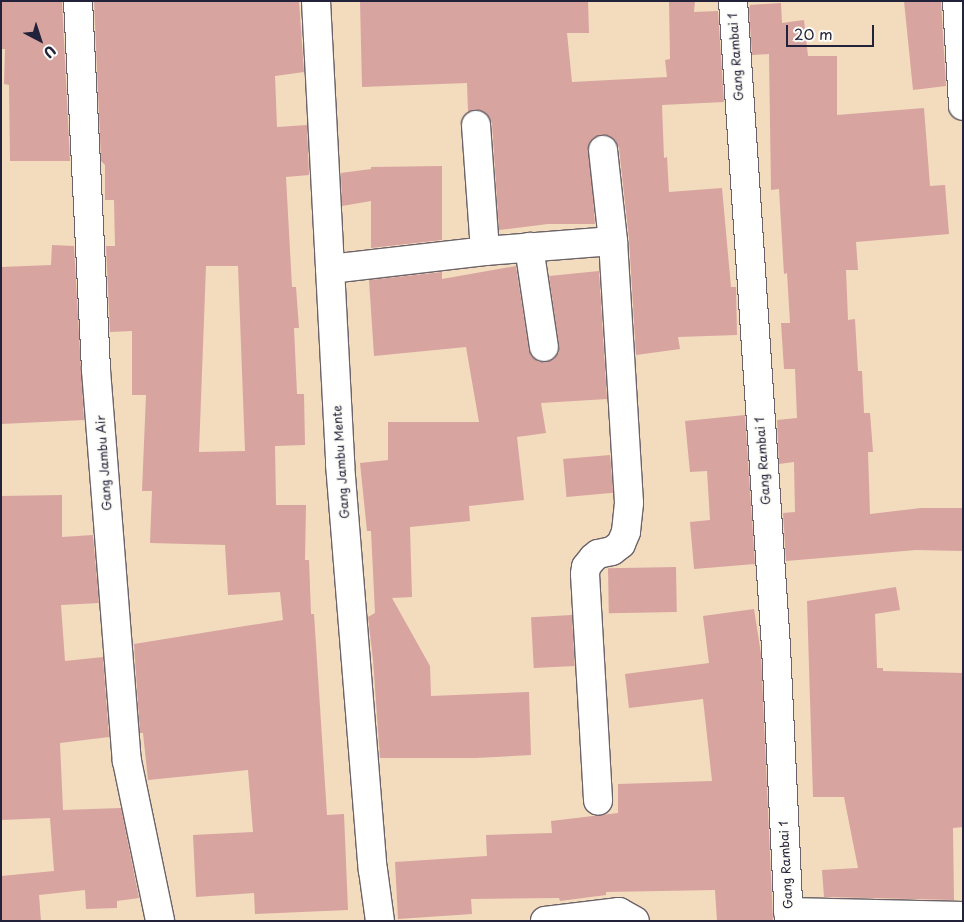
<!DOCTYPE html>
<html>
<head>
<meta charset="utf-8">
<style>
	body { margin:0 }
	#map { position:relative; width:964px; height:922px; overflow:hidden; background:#f3dbbe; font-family:"Playpen Sans",sans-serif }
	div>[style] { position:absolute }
	.building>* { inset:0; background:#d7a4a0; transform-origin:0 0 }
	.roads { filter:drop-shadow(1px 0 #6b6369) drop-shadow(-1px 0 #6b6369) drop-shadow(0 1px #6b6369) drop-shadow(0 -1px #6b6369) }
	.street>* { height:28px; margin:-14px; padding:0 14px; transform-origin:14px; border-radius:14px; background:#fff }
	span { translate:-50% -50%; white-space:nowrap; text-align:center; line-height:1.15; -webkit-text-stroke:4px #fdfcf7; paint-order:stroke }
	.street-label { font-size:12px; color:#22223b }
	.frame { position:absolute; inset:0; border:2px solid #22223b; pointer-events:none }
	.north { position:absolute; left:15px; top:15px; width:50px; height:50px; -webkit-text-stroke:4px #fdfcf7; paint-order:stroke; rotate:140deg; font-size:14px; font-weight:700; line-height:20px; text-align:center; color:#22223b }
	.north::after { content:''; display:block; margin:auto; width:18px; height:22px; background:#22223b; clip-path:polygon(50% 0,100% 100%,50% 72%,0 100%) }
	.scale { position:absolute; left:786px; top:25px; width:88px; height:22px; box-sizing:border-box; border:2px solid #22223b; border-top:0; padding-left:6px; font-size:15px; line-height:18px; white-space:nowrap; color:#22223b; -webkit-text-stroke:4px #fdfcf7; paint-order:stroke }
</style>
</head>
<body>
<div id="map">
	<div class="building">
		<i style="clip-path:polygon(1px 1px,62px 1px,70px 161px,10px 161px,9px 85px,4px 84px,5px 49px,2px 49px)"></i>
		<i style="clip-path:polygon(evenodd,94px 1px,299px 1px,304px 72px,275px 76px,277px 127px,307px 125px,309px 175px,286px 177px,292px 287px,296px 287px,299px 328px,294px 328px,297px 394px,304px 394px,305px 445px,275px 446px,276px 505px,306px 505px,305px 560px,309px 560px,311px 614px,314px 614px,327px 815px,344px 814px,348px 910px,255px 914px,254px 893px,196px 897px,193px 835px,253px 832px,248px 770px,148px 780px,143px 733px,140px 733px,134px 644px,283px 620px,280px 592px,228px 595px,225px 545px,150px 543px,152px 491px,142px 491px,146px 395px,132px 395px,132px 331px,110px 332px,106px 246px,115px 246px,114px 200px,105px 200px,105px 165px,101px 161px,94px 1px,206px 266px,238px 266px,245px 451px,199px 452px,206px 266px)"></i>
		<i style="clip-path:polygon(360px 1px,588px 1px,589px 33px,567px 33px,572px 82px,667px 77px,665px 60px,670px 59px,669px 1px,695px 1px,694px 12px,718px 11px,724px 102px,662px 105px,664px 158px,667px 157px,669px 192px,722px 188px,731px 287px,736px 287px,737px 335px,678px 337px,680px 349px,636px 355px,629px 239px,619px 148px,615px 140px,609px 136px,601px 135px,593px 138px,589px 144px,595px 224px,548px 224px,499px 230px,492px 124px,489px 117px,482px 111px,474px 110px,468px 112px,467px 83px,362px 87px)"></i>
		<i style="clip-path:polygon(904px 1px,941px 1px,946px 86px,913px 90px)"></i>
		<i style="clip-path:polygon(781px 3px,782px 23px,804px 20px,808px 56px,837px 56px,837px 115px,924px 108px,930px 186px,945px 185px,949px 234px,856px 242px,858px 270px,846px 270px,848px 320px,855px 319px,858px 371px,862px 371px,864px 413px,870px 413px,873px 452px,868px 452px,870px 514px,921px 508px,963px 508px,963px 551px,916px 550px,786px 561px,783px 513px,795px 512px,794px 462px,779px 464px,777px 420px,797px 418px,795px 369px,784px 369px,781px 323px,790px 323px,787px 273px,784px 274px,779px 189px,771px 190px,769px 54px,752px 55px,749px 10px,750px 5px)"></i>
		<i style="clip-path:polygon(442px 166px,442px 240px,371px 248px,371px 201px,342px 206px,341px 173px,371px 169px,371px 167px)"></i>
		<i style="clip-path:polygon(52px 245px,74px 246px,84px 420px,1px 424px,1px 267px,51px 265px)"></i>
		<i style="clip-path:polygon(516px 266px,529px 350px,532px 357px,539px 362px,546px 362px,554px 359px,559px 352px,559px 345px,549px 276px,599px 271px,607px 399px,541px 403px,546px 433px,517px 437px,524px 500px,469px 506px,470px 521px,410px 527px,412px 597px,392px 598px,430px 666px,431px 696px,529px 692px,531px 755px,476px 758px,380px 758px,373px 660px,368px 617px,375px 613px,371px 531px,367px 531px,360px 463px,388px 460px,388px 422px,479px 422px,466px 347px,374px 356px,369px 280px,442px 272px,442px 279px)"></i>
		<i style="clip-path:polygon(745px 415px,755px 564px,694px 569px,690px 522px,710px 520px,707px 471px,690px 472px,685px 421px)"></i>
		<i style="left:610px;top:455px;width:38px;height:47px;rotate:85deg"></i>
		<i style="clip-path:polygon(62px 495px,62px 537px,93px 535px,99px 603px,61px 605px,65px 661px,103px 657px,109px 737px,60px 743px,63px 810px,121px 808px,139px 898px,117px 901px,117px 908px,86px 909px,85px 890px,39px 895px,41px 921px,1px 921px,1px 876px,54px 871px,50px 818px,1px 820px,1px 496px)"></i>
		<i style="left:676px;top:567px;width:45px;height:68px;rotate:89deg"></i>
		<i style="clip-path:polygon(896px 587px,900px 610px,875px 614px,877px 668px,883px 668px,883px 671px,963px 673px,963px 827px,953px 828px,954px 900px,824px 897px,822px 870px,858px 868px,844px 797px,813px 797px,807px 601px)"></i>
		<i style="clip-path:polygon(754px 609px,761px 654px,773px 921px,717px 921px,715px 890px,606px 892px,606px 895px,560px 901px,559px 898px,471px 899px,472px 914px,398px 919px,395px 862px,487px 856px,486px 835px,552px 833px,551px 821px,618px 813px,618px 784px,712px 781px,703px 699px,629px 708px,625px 674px,709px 663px,703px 616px)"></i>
		<i style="left:572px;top:615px;width:51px;height:41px;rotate:87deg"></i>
	</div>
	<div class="roads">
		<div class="street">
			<i style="left:78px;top:1px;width:369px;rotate:87.2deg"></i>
			<i style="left:96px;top:370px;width:392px;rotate:85.5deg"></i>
			<i style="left:127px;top:761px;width:163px;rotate:78.3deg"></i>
			<i style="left:316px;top:1px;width:464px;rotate:87deg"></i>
			<i style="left:340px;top:464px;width:407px;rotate:85.4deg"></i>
			<i style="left:373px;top:870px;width:51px;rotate:82.2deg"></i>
			<i style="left:733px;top:1px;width:647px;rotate:86.19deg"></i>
			<i style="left:776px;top:647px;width:274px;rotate:87.3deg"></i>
			<i style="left:957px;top:1px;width:105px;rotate:86.7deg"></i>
			<i style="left:476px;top:125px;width:126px;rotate:85.9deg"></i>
			<i style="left:603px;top:150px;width:92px;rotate:83.7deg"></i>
			<i style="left:529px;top:247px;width:101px;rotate:81.5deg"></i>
			<i style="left:330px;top:269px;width:156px;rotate:-6.6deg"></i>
			<i style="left:485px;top:251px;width:128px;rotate:-4.5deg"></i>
			<i style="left:613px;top:241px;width:262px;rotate:86.5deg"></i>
			<i style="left:629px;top:503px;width:29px;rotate:96deg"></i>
			<i style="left:626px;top:532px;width:13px;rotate:113deg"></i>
			<i style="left:621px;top:544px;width:11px;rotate:142deg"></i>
			<i style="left:612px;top:551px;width:14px;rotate:168deg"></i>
			<i style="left:598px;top:554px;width:6px;rotate:141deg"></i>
			<i style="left:593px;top:558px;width:11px;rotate:128deg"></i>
			<i style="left:586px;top:567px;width:7px;rotate:98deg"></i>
			<i style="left:585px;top:574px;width:227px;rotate:86.7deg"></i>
			<i style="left:788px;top:912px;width:175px;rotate:1.3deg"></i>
			<i style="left:545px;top:921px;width:75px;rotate:-6.9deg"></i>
			<i style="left:619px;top:912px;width:18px;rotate:29deg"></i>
		</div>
	</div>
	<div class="street-label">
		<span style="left:736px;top:57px;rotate:-94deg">Gang Rambai 1</span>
		<span style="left:763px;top:461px;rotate:-94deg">Gang Rambai 1</span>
		<span style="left:341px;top:462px;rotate:-94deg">Gang Jambu Mente</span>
		<span style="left:104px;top:463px;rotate:-94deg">Gang Jambu Air</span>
		<span style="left:786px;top:865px;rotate:-93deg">Gang Rambai 1</span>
	</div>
	<div class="frame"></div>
	<div class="north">U</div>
	<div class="scale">20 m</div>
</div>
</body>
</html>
